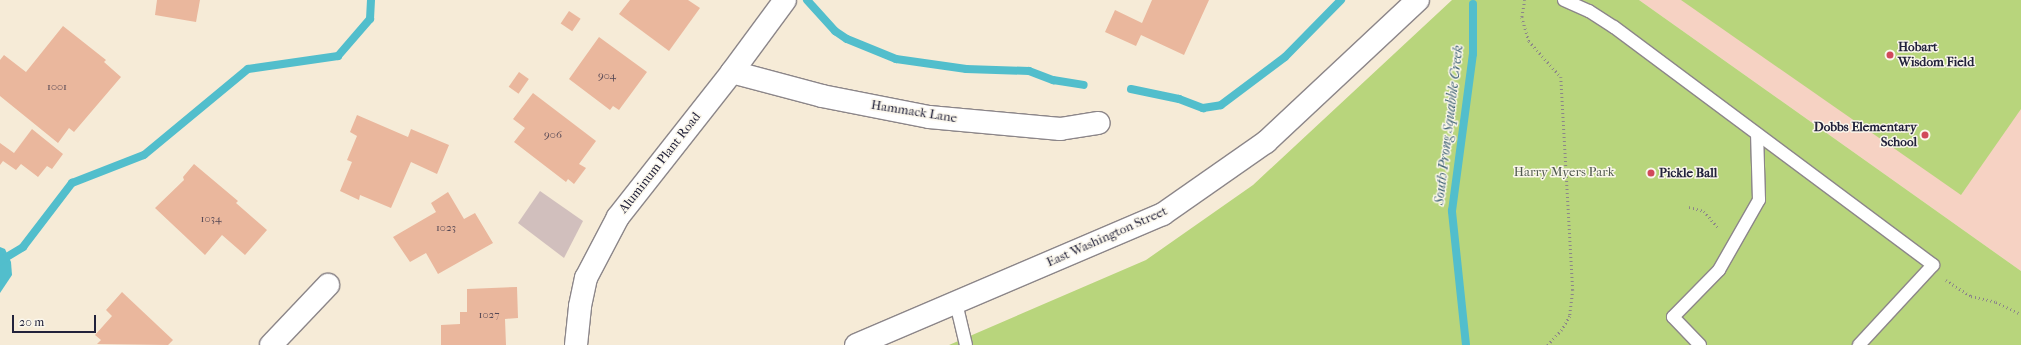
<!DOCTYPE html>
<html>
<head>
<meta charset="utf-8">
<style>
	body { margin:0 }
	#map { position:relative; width:2021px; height:345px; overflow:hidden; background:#f6ebd7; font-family:"IM FELL French Canon",serif }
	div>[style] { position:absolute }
	.built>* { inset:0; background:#f6d2c3 }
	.industrial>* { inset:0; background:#d1bfbd }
	.green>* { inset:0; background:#b8d57c }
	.water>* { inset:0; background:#52becc }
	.stream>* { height:8px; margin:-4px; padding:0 4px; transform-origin:4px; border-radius:4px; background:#52becc }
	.building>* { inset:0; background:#eab79d; transform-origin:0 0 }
	.path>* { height:2.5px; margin-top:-1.25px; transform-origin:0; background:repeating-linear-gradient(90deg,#8c8689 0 1px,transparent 0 4px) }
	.roads { filter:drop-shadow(1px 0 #8c8689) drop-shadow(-1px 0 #8c8689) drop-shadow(0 1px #8c8689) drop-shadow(0 -1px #8c8689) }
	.lane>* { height:12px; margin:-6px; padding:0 6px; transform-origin:6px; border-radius:6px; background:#fff }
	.street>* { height:22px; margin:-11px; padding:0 11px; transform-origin:11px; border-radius:11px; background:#fff }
	.dots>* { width:11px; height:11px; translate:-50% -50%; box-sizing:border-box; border:2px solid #fbf7ec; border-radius:50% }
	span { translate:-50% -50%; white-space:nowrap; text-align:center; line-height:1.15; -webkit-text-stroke:3px #fbf7ec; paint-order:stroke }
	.number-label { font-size:11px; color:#544754 }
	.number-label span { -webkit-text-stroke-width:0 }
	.poi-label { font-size:13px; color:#22223b; font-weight:700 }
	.left { translate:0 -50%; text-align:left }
	.right { translate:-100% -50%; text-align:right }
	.street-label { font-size:13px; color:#22223b }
	.park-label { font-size:13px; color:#4f584e }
	.water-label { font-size:14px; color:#33596e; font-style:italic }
	.scale { position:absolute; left:12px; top:315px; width:84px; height:18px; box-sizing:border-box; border:2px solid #22223b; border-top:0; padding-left:5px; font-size:12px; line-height:14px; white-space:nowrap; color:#22223b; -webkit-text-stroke:3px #fbf7ec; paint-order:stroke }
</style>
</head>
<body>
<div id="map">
	<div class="built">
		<i style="clip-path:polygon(1639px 0,2021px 0,2021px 271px)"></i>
	</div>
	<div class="industrial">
		<i style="clip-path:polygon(540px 191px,583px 221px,564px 258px,518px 223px)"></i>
	</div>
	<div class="green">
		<i style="clip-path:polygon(1452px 0,1639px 0,2021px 271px,2021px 345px,949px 345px,1146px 260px,1253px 185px)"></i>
		<i style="clip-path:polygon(1681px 0,2021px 0,2021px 109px,1961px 195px)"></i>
	</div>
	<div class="water">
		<i style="clip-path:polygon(0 247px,5px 249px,11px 262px,12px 275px,0 293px)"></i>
	</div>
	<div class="stream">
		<i style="left:807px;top:0;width:42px;rotate:47.9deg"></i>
		<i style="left:835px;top:31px;width:14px;rotate:34deg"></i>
		<i style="left:847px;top:39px;width:53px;rotate:22.2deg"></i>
		<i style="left:896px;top:59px;width:71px;rotate:8.1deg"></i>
		<i style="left:966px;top:69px;width:63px;rotate:1.8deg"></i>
		<i style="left:1029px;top:71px;width:26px;rotate:21deg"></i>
		<i style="left:1053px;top:80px;width:31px;rotate:9deg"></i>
		<i style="left:1131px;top:89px;width:49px;rotate:11.8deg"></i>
		<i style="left:1179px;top:99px;width:26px;rotate:21deg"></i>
		<i style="left:1203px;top:108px;width:18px;rotate:-9deg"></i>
		<i style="left:1221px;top:105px;width:80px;rotate:-36.9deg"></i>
		<i style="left:1285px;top:57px;width:80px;rotate:-45.5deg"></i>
		<i style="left:0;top:261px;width:27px;rotate:-31deg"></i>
		<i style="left:23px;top:247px;width:81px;rotate:-52.6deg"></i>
		<i style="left:72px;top:183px;width:77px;rotate:-21.3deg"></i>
		<i style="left:144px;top:155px;width:135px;rotate:-39.6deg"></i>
		<i style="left:248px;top:69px;width:91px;rotate:-8.2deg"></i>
		<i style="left:338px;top:56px;width:49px;rotate:-49.1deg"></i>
		<i style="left:370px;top:19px;width:19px;rotate:-87deg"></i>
		<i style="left:1466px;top:345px;width:135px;rotate:-96deg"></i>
		<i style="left:1452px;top:211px;width:158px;rotate:-82.4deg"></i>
		<i style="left:1473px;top:54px;width:50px;rotate:-90deg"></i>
	</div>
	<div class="building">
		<i style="clip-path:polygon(157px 0,200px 0,196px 22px,155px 15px)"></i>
		<i style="clip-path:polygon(630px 0,688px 0,700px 8px,669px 51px,619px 14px)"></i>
		<i style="clip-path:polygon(1152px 0,1209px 0,1184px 55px,1141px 35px,1136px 46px,1105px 32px,1115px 10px,1142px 23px)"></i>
		<i style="left:569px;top:11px;width:14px;height:15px;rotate:34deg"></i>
		<i style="clip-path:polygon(63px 26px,106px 60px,104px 62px,121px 77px,74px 132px,69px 128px,58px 143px,0 96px,0 60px,4px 55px,26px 72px)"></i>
		<i style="clip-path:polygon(599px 37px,647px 72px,619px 110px,613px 106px,610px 110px,569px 79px)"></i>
		<i style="left:519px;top:72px;width:12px;height:18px;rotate:35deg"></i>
		<i style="clip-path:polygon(533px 93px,596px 141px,579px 164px,586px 168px,574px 184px,568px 179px,566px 182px,514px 142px,525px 128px,513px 119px)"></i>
		<i style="clip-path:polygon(357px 115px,408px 137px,411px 129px,449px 145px,437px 174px,411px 162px,391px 208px,360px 195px,359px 200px,340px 191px,352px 162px,347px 160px,357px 136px,350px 132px)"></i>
		<i style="clip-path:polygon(32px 129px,63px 154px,52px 169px,47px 166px,38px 177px,21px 164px,16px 170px,3px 161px,0 165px,0 143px,14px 153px)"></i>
		<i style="clip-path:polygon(194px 164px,238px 201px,236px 203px,267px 230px,245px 255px,222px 235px,205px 255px,155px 208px,184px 180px,183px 177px)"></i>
		<i style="clip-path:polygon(448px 192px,464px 219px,475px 213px,493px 243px,438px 274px,426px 253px,410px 262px,393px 237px,436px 212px,431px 203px)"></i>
		<i style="clip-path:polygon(517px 287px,518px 318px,505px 319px,506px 345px,441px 345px,441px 325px,460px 324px,460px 312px,467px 312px,467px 289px)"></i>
		<i style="clip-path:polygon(122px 292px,173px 340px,168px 345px,97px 344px,101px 340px,95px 335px,112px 316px,106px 310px)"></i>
	</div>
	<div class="path">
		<i style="left:1525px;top:0;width:17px;rotate:100deg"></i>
		<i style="left:1522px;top:17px;width:25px;rotate:74deg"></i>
		<i style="left:1529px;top:41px;width:48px;rotate:48.4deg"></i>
		<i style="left:1561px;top:77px;width:213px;rotate:86.8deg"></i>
		<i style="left:1573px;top:290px;width:26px;rotate:97deg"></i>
		<i style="left:1570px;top:316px;width:16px;rotate:120deg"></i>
		<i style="left:1562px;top:330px;width:21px;rotate:133deg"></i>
		<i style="left:1689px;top:207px;width:16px;rotate:15deg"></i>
		<i style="left:1704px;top:211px;width:23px;rotate:50deg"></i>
		<i style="left:1946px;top:280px;width:30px;rotate:33deg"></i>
		<i style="left:1971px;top:296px;width:26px;rotate:13deg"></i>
		<i style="left:1996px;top:302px;width:28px;rotate:26deg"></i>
	</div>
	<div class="roads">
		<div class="lane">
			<i style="left:1564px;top:0;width:27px;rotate:24deg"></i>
			<i style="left:1589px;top:11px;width:30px;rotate:33deg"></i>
			<i style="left:1614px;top:27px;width:398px;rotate:36.7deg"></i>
			<i style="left:1933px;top:265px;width:109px;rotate:132.8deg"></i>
			<i style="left:956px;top:303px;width:43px;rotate:76.6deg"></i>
			<i style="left:1700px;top:345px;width:39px;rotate:-134deg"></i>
			<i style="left:1673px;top:317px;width:66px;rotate:-45.6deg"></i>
			<i style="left:1719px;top:270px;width:81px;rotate:-60.3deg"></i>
			<i style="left:1759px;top:200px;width:66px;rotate:-91.7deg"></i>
		</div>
		<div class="street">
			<i style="left:732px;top:72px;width:93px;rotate:14.9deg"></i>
			<i style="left:822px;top:96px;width:109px;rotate:11.1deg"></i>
			<i style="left:929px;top:117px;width:132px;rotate:5.2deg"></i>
			<i style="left:1060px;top:129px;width:39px;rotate:-9deg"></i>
			<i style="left:271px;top:345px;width:83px;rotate:-46.5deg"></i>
			<i style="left:576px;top:345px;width:39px;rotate:-84deg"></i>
			<i style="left:580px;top:306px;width:29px;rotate:-78deg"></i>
			<i style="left:586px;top:278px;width:69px;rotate:-62.3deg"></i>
			<i style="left:618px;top:217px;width:184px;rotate:-51.8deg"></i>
			<i style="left:732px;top:72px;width:89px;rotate:-53.6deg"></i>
			<i style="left:856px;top:345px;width:334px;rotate:-23.1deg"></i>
			<i style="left:1163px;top:214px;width:126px;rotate:-35deg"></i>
			<i style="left:1266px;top:142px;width:208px;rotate:-43.1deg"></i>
		</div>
	</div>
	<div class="dots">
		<i style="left:1890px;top:55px;background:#d1495b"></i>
		<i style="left:1925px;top:135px;background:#d1495b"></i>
		<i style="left:1651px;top:173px;background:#d1495b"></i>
	</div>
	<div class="number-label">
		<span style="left:607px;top:76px">904</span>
		<span style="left:57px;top:87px">1001</span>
		<span style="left:553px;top:135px">906</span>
		<span style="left:211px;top:219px">1034</span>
		<span style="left:446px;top:228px">1023</span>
		<span style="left:489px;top:315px">1027</span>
	</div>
	<div class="poi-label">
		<span class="left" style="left:1898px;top:55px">Hobart<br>Wisdom Field</span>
		<span class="right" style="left:1917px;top:135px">Dobbs Elementary<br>School</span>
		<span class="left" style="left:1659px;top:173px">Pickle Ball</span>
	</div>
	<div class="street-label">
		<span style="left:914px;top:112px;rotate:9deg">Hammack Lane</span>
		<span style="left:660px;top:163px;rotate:-52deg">Aluminum Plant Road</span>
		<span style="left:1107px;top:237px;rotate:-24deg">East Washington Street</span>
	</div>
	<div class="park-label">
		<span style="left:1564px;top:172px">Harry Myers Park</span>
	</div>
	<div class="water-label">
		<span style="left:1449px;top:125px;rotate:-83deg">South Prong Squabble Creek</span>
	</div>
	<div class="scale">20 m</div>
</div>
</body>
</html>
